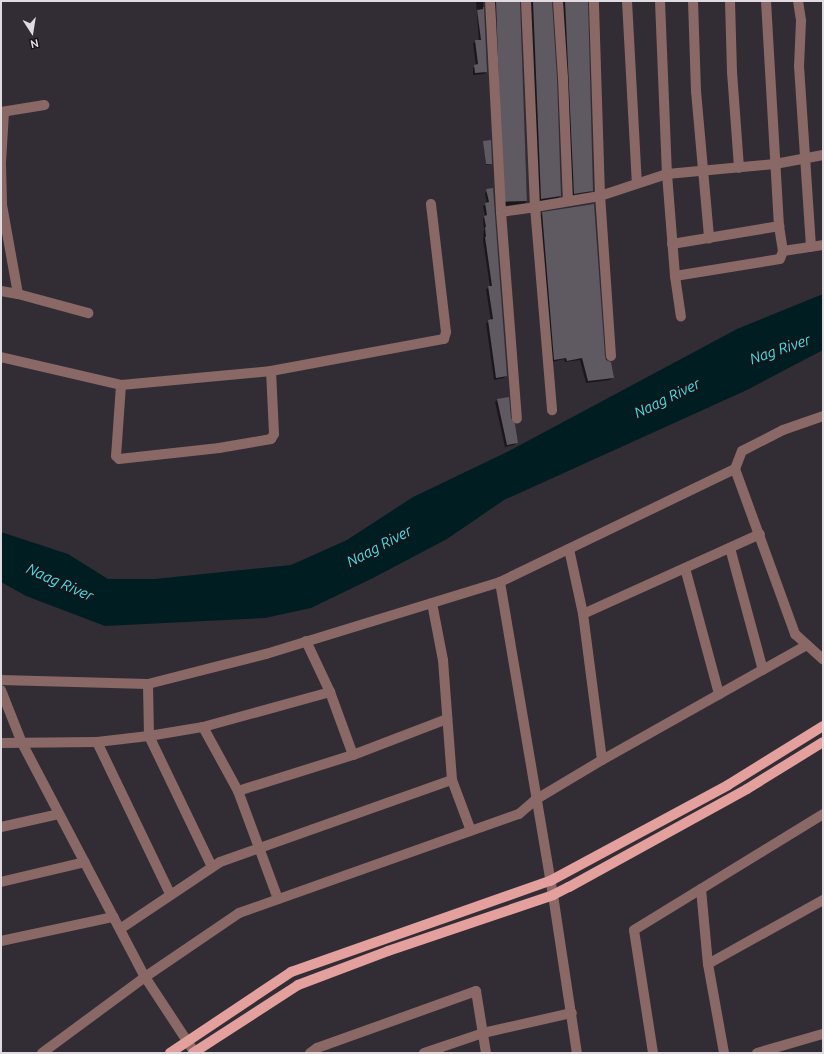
<!DOCTYPE html>
<html>
<head>
<meta charset="utf-8">
<style>
	body { margin:0 }
	#map { position:relative; width:824px; height:1054px; overflow:hidden; background:#322c35; font-family:Ubuntu,sans-serif }
	div>[style] { position:absolute }
	.water>* { inset:0; background:#001e21 }
	.shadow>* { inset:0; background:#0007 }
	.building>* { inset:0; background:#5f5962; transform-origin:0 0 }
	.minor>* { height:10px; margin:-5px; padding:0 5px; transform-origin:5px; border-radius:5px; background:#896866 }
	.major>* { height:10px; margin:-5px; padding:0 5px; transform-origin:5px; border-radius:5px; background:#e3a09d }
	span { translate:-50% -50%; white-space:nowrap; text-align:center; line-height:1.15; -webkit-text-stroke:3.5px #181519; paint-order:stroke }
	.water-label { font-size:15px; color:#46dde9; font-style:italic }
	.frame { position:absolute; inset:0; border:2px solid #dfdbe1; pointer-events:none }
	.north { position:absolute; left:12px; top:12px; width:40px; height:40px; -webkit-text-stroke:3px #181519; paint-order:stroke; rotate:168deg; font-size:11px; font-weight:700; line-height:16px; text-align:center; color:#dfdbe1 }
	.north::after { content:''; display:block; margin:auto; width:14px; height:18px; background:#dfdbe1; clip-path:polygon(50% 0,100% 100%,50% 72%,0 100%) }
</style>
</head>
<body>
<div id="map">
	<div class="water">
		<i style="clip-path:polygon(823px 294px,823px 350px,747px 390px,504px 500px,447px 539px,373px 578px,311px 608px,265px 618px,105px 626px,26px 596px,1px 582px,1px 532px,68px 554px,108px 579px,155px 579px,291px 565px,347px 540px,413px 497px,507px 452px,737px 329px)"></i>
	</div>
	<div class="shadow">
		<i style="clip-path:polygon(476px 1px,483px 1px,486px 72px,484px 74px,473px 75px,473px 68px,476px 66px,473px 43px,479px 41px)"></i>
		<i style="clip-path:polygon(494px 1px,519px 1px,527px 201px,525px 203px,505px 206px)"></i>
		<i style="clip-path:polygon(529px 1px,551px 1px,560px 196px,558px 198px,539px 201px)"></i>
		<i style="clip-path:polygon(562px 1px,587px 1px,592px 190px,590px 192px,573px 195px)"></i>
		<i style="clip-path:polygon(484px 142px,491px 163px,490px 164px,486px 165px)"></i>
		<i style="clip-path:polygon(492px 189px,506px 375px,504px 378px,494px 380px,486px 323px,491px 321px,486px 289px,490px 287px,483px 240px,484px 229px,483px 219px,485px 216px,483px 206px,487px 204px,485px 193px)"></i>
		<i style="clip-path:polygon(542px 213px,613px 378px,610px 380px,586px 383px,580px 360px,565px 362px,564px 359px,552px 362px,540px 216px)"></i>
		<i style="clip-path:polygon(497px 400px,510px 419px,516px 443px,514px 445px,505px 447px,495px 402px)"></i>
	</div>
	<div class="building">
		<i style="left:520px;top:1px;width:200px;height:24px;rotate:88deg"></i>
		<i style="clip-path:polygon(533px 1px,552px 1px,557px 78px,561px 196px,541px 199px)"></i>
		<i style="clip-path:polygon(565px 1px,588px 1px,593px 191px,574px 194px)"></i>
		<i style="clip-path:polygon(483px 7px,484px 7px,487px 72px,475px 73px,474px 65px,478px 64px,475px 40px,481px 40px,477px 10px,483px 9px)"></i>
		<i style="clip-path:polygon(491px 140px,492px 164px,486px 164px,483px 141px)"></i>
		<i style="clip-path:polygon(493px 188px,507px 376px,496px 378px,488px 320px,493px 319px,488px 286px,492px 286px,485px 237px,486px 237px,485px 227px,486px 227px,484px 216px,487px 215px,485px 203px,489px 202px,486px 189px)"></i>
		<i style="clip-path:polygon(594px 204px,605px 356px,606px 360px,611px 362px,614px 378px,588px 381px,582px 358px,567px 361px,566px 358px,554px 360px,542px 212px)"></i>
		<i style="clip-path:polygon(509px 397px,511px 418px,515px 424px,518px 443px,507px 445px,497px 399px)"></i>
	</div>
	<div class="minor">
		<i style="left:490px;top:1px;width:211px;rotate:87deg"></i>
		<i style="left:501px;top:212px;width:34px;rotate:-8deg"></i>
		<i style="left:535px;top:207px;width:204px;rotate:85.2deg"></i>
		<i style="left:526px;top:1px;width:206px;rotate:87.5deg"></i>
		<i style="left:535px;top:207px;width:66px;rotate:-9.6deg"></i>
		<i style="left:600px;top:196px;width:195px;rotate:-91.8deg"></i>
		<i style="left:558px;top:1px;width:77px;rotate:86.3deg"></i>
		<i style="left:563px;top:78px;width:123px;rotate:87.7deg"></i>
		<i style="left:627px;top:1px;width:182px;rotate:86.9deg"></i>
		<i style="left:660px;top:1px;width:173px;rotate:87.7deg"></i>
		<i style="left:667px;top:174px;width:102px;rotate:85.5deg"></i>
		<i style="left:675px;top:276px;width:106px;rotate:-9.2deg"></i>
		<i style="left:780px;top:259px;width:9px;rotate:-69deg"></i>
		<i style="left:783px;top:251px;width:40px;rotate:-8.5deg"></i>
		<i style="left:693px;top:1px;width:90px;rotate:88.1deg"></i>
		<i style="left:696px;top:91px;width:148px;rotate:84.9deg"></i>
		<i style="left:730px;top:1px;width:71px;rotate:88.4deg"></i>
		<i style="left:732px;top:72px;width:96px;rotate:85.8deg"></i>
		<i style="left:766px;top:1px;width:225px;rotate:86.7deg"></i>
		<i style="left:779px;top:226px;width:25px;rotate:81deg"></i>
		<i style="left:798px;top:1px;width:20px;rotate:81deg"></i>
		<i style="left:801px;top:21px;width:45px;rotate:92.5deg"></i>
		<i style="left:799px;top:66px;width:181px;rotate:86.2deg"></i>
		<i style="left:1px;top:112px;width:44px;rotate:-9.2deg"></i>
		<i style="left:4px;top:112px;width:51px;rotate:93.4deg"></i>
		<i style="left:1px;top:163px;width:42px;rotate:88.6deg"></i>
		<i style="left:2px;top:205px;width:90px;rotate:79.8deg"></i>
		<i style="left:501px;top:212px;width:207px;rotate:85.6deg"></i>
		<i style="left:672px;top:244px;width:109px;rotate:-9.5deg"></i>
		<i style="left:675px;top:276px;width:41px;rotate:81.7deg"></i>
		<i style="left:1px;top:291px;width:17px;rotate:10deg"></i>
		<i style="left:18px;top:294px;width:73px;rotate:15.2deg"></i>
		<i style="left:611px;top:356px;width:160px;rotate:-93.9deg"></i>
		<i style="left:600px;top:196px;width:71px;rotate:-18.2deg"></i>
		<i style="left:667px;top:174px;width:108px;rotate:-5.3deg"></i>
		<i style="left:775px;top:164px;width:49px;rotate:-10.6deg"></i>
		<i style="left:1px;top:357px;width:123px;rotate:13.1deg"></i>
		<i style="left:121px;top:385px;width:151px;rotate:-5.3deg"></i>
		<i style="left:271px;top:371px;width:176px;rotate:-10.5deg"></i>
		<i style="left:444px;top:339px;width:7px;rotate:-74deg"></i>
		<i style="left:446px;top:332px;width:129px;rotate:-96.7deg"></i>
		<i style="left:121px;top:385px;width:71px;rotate:94deg"></i>
		<i style="left:116px;top:456px;width:4px;rotate:45deg"></i>
		<i style="left:119px;top:459px;width:101px;rotate:-6.3deg"></i>
		<i style="left:219px;top:448px;width:53px;rotate:-9.8deg"></i>
		<i style="left:271px;top:439px;width:6px;rotate:-59deg"></i>
		<i style="left:274px;top:434px;width:63px;rotate:-92.7deg"></i>
		<i style="left:735px;top:469px;width:176px;rotate:70deg"></i>
		<i style="left:795px;top:634px;width:38px;rotate:42deg"></i>
		<i style="left:730px;top:548px;width:126px;rotate:74.9deg"></i>
		<i style="left:569px;top:549px;width:66px;rotate:77.8deg"></i>
		<i style="left:685px;top:568px;width:131px;rotate:74.9deg"></i>
		<i style="left:500px;top:582px;width:261px;rotate:-25.7deg"></i>
		<i style="left:735px;top:469px;width:19px;rotate:-69deg"></i>
		<i style="left:742px;top:451px;width:46px;rotate:-27.1deg"></i>
		<i style="left:783px;top:430px;width:42px;rotate:-19.3deg"></i>
		<i style="left:432px;top:603px;width:58px;rotate:79.1deg"></i>
		<i style="left:443px;top:660px;width:120px;rotate:85.7deg"></i>
		<i style="left:452px;top:780px;width:54px;rotate:69.6deg"></i>
		<i style="left:306px;top:641px;width:56px;rotate:64.8deg"></i>
		<i style="left:330px;top:692px;width:67px;rotate:69.9deg"></i>
		<i style="left:1px;top:680px;width:147px;rotate:1.6deg"></i>
		<i style="left:148px;top:684px;width:122px;rotate:-14.3deg"></i>
		<i style="left:266px;top:654px;width:245px;rotate:-17.1deg"></i>
		<i style="left:500px;top:582px;width:317px;rotate:80.4deg"></i>
		<i style="left:553px;top:895px;width:160px;rotate:81.4deg"></i>
		<i style="left:148px;top:684px;width:52px;rotate:88.9deg"></i>
		<i style="left:149px;top:736px;width:145px;rotate:64.3deg"></i>
		<i style="left:1px;top:690px;width:57px;rotate:68.4deg"></i>
		<i style="left:22px;top:743px;width:264px;rotate:62.3deg"></i>
		<i style="left:145px;top:977px;width:91px;rotate:56.7deg"></i>
		<i style="left:203px;top:727px;width:73px;rotate:61.3deg"></i>
		<i style="left:97px;top:742px;width:169px;rotate:64.3deg"></i>
		<i style="left:1px;top:743px;width:96px;rotate:-0.6deg"></i>
		<i style="left:97px;top:742px;width:52px;rotate:-6.6deg"></i>
		<i style="left:149px;top:736px;width:55px;rotate:-9.5deg"></i>
		<i style="left:203px;top:727px;width:132px;rotate:-15.4deg"></i>
		<i style="left:602px;top:760px;width:235px;rotate:-29.3deg"></i>
		<i style="left:1px;top:827px;width:59px;rotate:-12.6deg"></i>
		<i style="left:1px;top:882px;width:86px;rotate:-13.4deg"></i>
		<i style="left:701px;top:889px;width:75px;rotate:84.7deg"></i>
		<i style="left:708px;top:964px;width:90px;rotate:79.8deg"></i>
		<i style="left:278px;top:899px;width:115px;rotate:-110.3deg"></i>
		<i style="left:238px;top:791px;width:121px;rotate:-17.4deg"></i>
		<i style="left:353px;top:755px;width:101px;rotate:-21deg"></i>
		<i style="left:120px;top:929px;width:120px;rotate:-33.8deg"></i>
		<i style="left:220px;top:862px;width:246px;rotate:-19.5deg"></i>
		<i style="left:1px;top:941px;width:115px;rotate:-12.1deg"></i>
		<i style="left:708px;top:964px;width:132px;rotate:-29.1deg"></i>
		<i style="left:42px;top:1053px;width:128px;rotate:-36.4deg"></i>
		<i style="left:145px;top:977px;width:114px;rotate:-34.2deg"></i>
		<i style="left:239px;top:913px;width:297px;rotate:-19.5deg"></i>
		<i style="left:519px;top:814px;width:21px;rotate:-41deg"></i>
		<i style="left:535px;top:800px;width:78px;rotate:-30.8deg"></i>
		<i style="left:602px;top:760px;width:147px;rotate:-97.4deg"></i>
		<i style="left:583px;top:614px;width:194px;rotate:-24.3deg"></i>
		<i style="left:310px;top:1053px;width:9px;rotate:-36deg"></i>
		<i style="left:317px;top:1048px;width:169px;rotate:-19.7deg"></i>
		<i style="left:476px;top:991px;width:63px;rotate:80.8deg"></i>
		<i style="left:424px;top:1053px;width:62px;rotate:-18.7deg"></i>
		<i style="left:483px;top:1033px;width:91px;rotate:-12.7deg"></i>
		<i style="left:653px;top:1053px;width:124px;rotate:-98.8deg"></i>
		<i style="left:634px;top:930px;width:222px;rotate:-31.5deg"></i>
		<i style="left:757px;top:1053px;width:69px;rotate:-16.1deg"></i>
	</div>
	<div class="major">
		<i style="left:170px;top:1053px;width:146px;rotate:-33.8deg"></i>
		<i style="left:291px;top:972px;width:275px;rotate:-19.4deg"></i>
		<i style="left:550px;top:881px;width:202px;rotate:-28.3deg"></i>
		<i style="left:728px;top:785px;width:112px;rotate:-31.8deg"></i>
		<i style="left:193px;top:1053px;width:125px;rotate:-32.9deg"></i>
		<i style="left:298px;top:985px;width:96px;rotate:-20.7deg"></i>
		<i style="left:388px;top:951px;width:174px;rotate:-18.7deg"></i>
		<i style="left:553px;top:895px;width:18px;rotate:-27deg"></i>
		<i style="left:569px;top:887px;width:203px;rotate:-28.8deg"></i>
		<i style="left:747px;top:789px;width:89px;rotate:-31.7deg"></i>
	</div>
	<div class="water-label">
		<span style="left:780px;top:349px;rotate:-19deg">Nag River</span>
		<span style="left:667px;top:398px;rotate:-26deg">Naag River</span>
		<span style="left:379px;top:546px;rotate:-28deg">Naag River</span>
		<span style="left:60px;top:582px;rotate:24deg">Naag River</span>
	</div>
	<div class="frame"></div>
	<div class="north">N</div>
</div>
</body>
</html>
